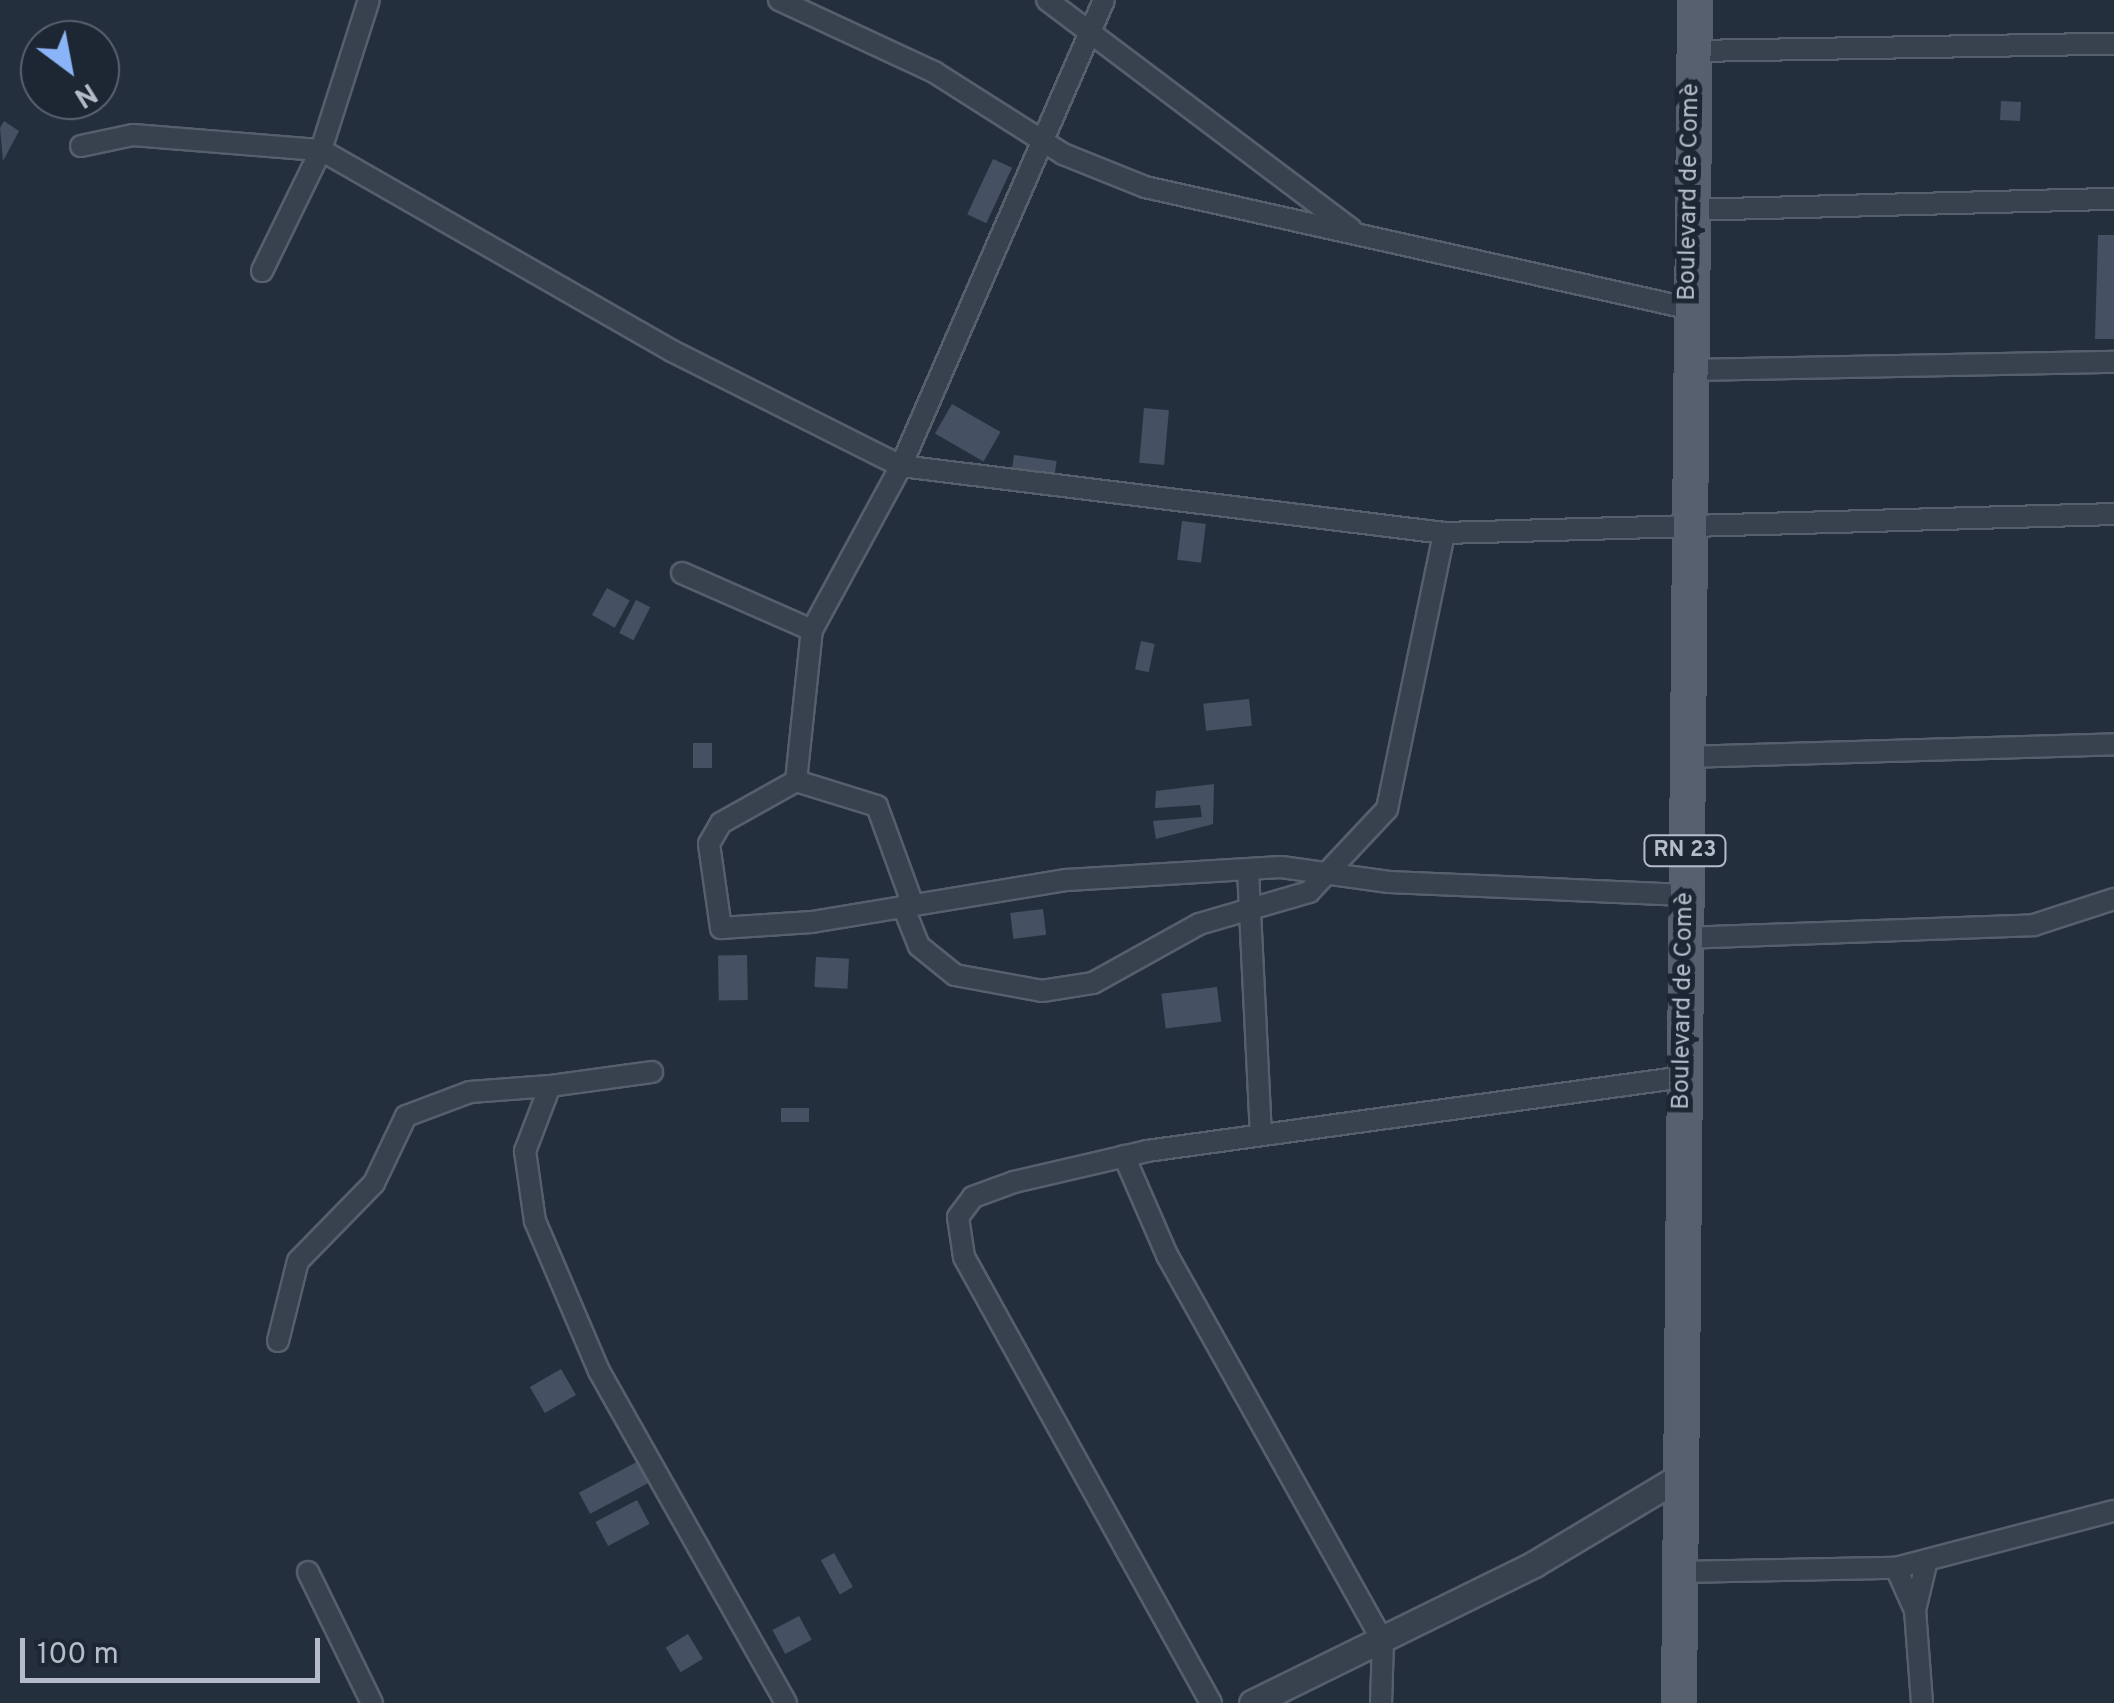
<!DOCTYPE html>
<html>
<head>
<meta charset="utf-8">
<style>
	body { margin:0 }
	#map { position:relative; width:2114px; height:1703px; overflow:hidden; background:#242f3e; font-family:Overpass,sans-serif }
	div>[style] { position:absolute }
	.building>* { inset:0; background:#455162; transform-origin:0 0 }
	.roads { filter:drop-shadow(2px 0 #565f6c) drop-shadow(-2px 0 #565f6c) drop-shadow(0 2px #565f6c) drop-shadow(0 -2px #565f6c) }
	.minor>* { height:20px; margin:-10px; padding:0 10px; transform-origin:10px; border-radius:10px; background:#38414e }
	.tertiary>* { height:25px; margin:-12.5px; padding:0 12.5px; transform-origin:12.5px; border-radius:12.5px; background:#38414e }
	.primary>* { height:32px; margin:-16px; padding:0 16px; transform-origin:16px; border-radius:16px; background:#56606e }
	span { translate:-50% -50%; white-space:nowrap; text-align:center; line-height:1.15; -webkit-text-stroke:10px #1d2633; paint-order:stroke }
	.shield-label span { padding:2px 8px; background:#1d2633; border:2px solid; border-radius:8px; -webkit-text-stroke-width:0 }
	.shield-label { font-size:22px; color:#b4bcc9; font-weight:700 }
	.street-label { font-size:25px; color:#b4bcc9 }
	.north { position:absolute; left:20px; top:20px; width:100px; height:100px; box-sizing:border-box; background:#1d2633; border:2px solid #59626f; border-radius:50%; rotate:148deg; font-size:28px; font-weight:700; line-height:40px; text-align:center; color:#b4bcc9 }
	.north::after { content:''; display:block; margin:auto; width:35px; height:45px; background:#8ab4f8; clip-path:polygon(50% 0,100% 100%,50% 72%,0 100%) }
	.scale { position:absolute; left:20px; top:1638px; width:300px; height:45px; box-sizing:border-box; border:5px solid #b4bcc9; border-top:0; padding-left:12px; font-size:30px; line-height:35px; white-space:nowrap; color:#b4bcc9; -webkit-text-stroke:8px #1d2633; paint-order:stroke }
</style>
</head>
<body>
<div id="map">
	<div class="building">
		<i style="left:2001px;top:101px;width:20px;height:19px;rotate:3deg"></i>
		<i style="clip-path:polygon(4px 121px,19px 131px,3px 161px,0 128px)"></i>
		<i style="left:993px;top:159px;width:21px;height:61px;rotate:25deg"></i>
		<i style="clip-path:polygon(2098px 235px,2114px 235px,2114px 339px,2095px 339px)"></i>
		<i style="left:952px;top:404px;width:56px;height:34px;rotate:30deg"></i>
		<i style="left:1144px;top:408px;width:25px;height:55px;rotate:5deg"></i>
		<i style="left:1014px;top:455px;width:43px;height:20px;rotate:8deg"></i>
		<i style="left:1182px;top:521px;width:24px;height:39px;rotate:7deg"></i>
		<i style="left:607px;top:588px;width:26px;height:31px;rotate:29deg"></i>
		<i style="left:636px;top:600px;width:16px;height:37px;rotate:27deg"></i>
		<i style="left:1141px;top:641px;width:14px;height:29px;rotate:12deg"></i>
		<i style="left:1249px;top:699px;width:27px;height:46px;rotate:84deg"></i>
		<i style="left:693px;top:743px;width:19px;height:25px"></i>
		<i style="clip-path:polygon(1214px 784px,1213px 824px,1156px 839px,1153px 821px,1202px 817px,1200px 805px,1155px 808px,1156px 791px)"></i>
		<i style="left:1043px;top:909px;width:26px;height:33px;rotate:83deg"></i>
		<i style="left:747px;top:955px;width:45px;height:29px;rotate:89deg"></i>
		<i style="left:816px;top:957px;width:33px;height:30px;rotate:3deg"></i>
		<i style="left:1217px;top:987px;width:35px;height:56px;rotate:83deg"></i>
		<i style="left:781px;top:1108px;width:28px;height:14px"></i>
		<i style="left:561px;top:1369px;width:30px;height:36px;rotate:60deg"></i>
		<i style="left:646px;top:1457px;width:24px;height:76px;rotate:62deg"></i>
		<i style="left:637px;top:1500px;width:27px;height:47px;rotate:62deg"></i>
		<i style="left:834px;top:1553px;width:39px;height:15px;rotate:61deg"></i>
		<i style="left:799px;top:1616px;width:27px;height:30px;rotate:62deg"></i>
		<i style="left:688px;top:1634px;width:29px;height:26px;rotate:59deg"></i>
	</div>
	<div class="roads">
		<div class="minor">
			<i style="left:779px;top:0;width:171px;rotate:24.9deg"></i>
			<i style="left:934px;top:72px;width:153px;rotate:32.4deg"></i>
			<i style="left:1063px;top:154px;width:88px;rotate:21.9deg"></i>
			<i style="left:1145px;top:187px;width:555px;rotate:12.58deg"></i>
			<i style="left:1047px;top:0;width:381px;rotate:37deg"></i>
			<i style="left:1694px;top:51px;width:420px;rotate:-1deg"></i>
			<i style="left:81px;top:146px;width:53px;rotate:-11.9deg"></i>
			<i style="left:133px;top:135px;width:189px;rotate:4.6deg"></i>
			<i style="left:321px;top:150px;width:404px;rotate:29.8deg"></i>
			<i style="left:672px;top:351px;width:256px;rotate:26.7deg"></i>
			<i style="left:901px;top:466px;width:547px;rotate:7.03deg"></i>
			<i style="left:1444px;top:533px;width:670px;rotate:-1.62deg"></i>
			<i style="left:1687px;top:210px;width:427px;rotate:-1.5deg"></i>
			<i style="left:262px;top:271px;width:135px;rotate:-64deg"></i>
			<i style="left:321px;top:150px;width:157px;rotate:-72.3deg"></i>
			<i style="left:1688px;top:370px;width:426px;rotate:-1.1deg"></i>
			<i style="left:682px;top:573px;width:142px;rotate:23.7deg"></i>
			<i style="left:1686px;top:757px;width:428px;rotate:-1.7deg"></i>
			<i style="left:796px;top:781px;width:152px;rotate:-84deg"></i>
			<i style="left:812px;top:630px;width:187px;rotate:-61.5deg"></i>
			<i style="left:901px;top:466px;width:508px;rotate:-66.46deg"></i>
			<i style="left:1248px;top:870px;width:263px;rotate:87.2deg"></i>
			<i style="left:913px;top:905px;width:105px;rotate:-110deg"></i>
			<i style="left:877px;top:806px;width:85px;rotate:-162.8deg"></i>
			<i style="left:796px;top:781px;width:86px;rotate:150.8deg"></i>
			<i style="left:721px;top:823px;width:24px;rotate:120deg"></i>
			<i style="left:709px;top:844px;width:85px;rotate:81.9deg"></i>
			<i style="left:721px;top:928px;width:91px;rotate:-3.8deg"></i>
			<i style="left:812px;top:922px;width:258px;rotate:-9.4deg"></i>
			<i style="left:1067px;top:880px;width:214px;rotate:-3.5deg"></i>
			<i style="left:1281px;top:867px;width:109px;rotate:7.9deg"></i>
			<i style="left:1389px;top:882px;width:296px;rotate:2.5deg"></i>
			<i style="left:903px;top:906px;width:43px;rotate:68.2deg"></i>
			<i style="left:919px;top:946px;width:46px;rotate:38.9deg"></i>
			<i style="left:955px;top:975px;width:88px;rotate:10.4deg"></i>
			<i style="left:1042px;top:991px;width:52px;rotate:-8.9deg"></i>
			<i style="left:1093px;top:983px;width:121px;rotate:-29.1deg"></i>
			<i style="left:1199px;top:924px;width:115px;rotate:-16.2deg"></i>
			<i style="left:1309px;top:892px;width:114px;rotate:-46.8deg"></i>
			<i style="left:1387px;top:809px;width:282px;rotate:-78.3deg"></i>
			<i style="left:1686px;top:938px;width:348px;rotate:-2.1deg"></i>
			<i style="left:2034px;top:925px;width:84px;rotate:-18deg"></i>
			<i style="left:550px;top:1086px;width:103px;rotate:-7.8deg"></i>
			<i style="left:1124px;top:1156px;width:108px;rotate:66.5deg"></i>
			<i style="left:1167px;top:1255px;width:442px;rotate:60.8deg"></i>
			<i style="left:1383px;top:1641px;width:62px;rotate:91.8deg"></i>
			<i style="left:278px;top:1341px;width:82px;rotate:-76deg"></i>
			<i style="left:298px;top:1261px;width:109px;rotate:-45.7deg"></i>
			<i style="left:374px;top:1183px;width:74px;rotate:-64.5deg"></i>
			<i style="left:406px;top:1116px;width:68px;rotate:-20.6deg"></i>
			<i style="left:470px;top:1092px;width:80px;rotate:-4.3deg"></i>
			<i style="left:550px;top:1086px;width:70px;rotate:111deg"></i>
			<i style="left:525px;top:1151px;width:71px;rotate:81.9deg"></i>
			<i style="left:535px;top:1221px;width:163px;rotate:66.9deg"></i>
			<i style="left:599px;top:1371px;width:381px;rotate:60.6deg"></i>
			<i style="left:1896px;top:1568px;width:225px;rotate:-14.7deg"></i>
			<i style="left:308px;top:1572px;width:146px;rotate:64deg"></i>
			<i style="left:1680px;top:1572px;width:216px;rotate:-1.1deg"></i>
			<i style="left:1896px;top:1568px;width:46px;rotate:65.7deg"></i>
			<i style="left:1211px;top:1703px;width:510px;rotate:-118.98deg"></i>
			<i style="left:964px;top:1257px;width:40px;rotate:-98.5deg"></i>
			<i style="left:958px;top:1217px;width:25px;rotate:-53deg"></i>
			<i style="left:973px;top:1197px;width:44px;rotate:-20.1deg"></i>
			<i style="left:1014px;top:1182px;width:137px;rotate:-13.1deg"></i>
			<i style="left:1147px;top:1151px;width:542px;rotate:-7.85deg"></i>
			<i style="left:1922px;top:1703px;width:93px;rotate:-94.3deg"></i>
			<i style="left:1915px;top:1610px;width:51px;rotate:-76.5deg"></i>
		</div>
		<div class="tertiary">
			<i style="left:1252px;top:1703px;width:314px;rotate:-26.2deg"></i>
			<i style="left:1534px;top:1564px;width:171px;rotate:-30.9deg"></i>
		</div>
		<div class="primary">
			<i style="left:1679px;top:1703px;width:1703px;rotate:-89.46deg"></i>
		</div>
	</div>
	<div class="shield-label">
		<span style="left:1685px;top:851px">RN 23</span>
	</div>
	<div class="street-label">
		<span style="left:1690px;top:192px;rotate:-89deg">Boulevard de Comè</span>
		<span style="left:1684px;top:1001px;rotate:-89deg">Boulevard de Comè</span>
	</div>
	<div class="north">N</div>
	<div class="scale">100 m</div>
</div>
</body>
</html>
